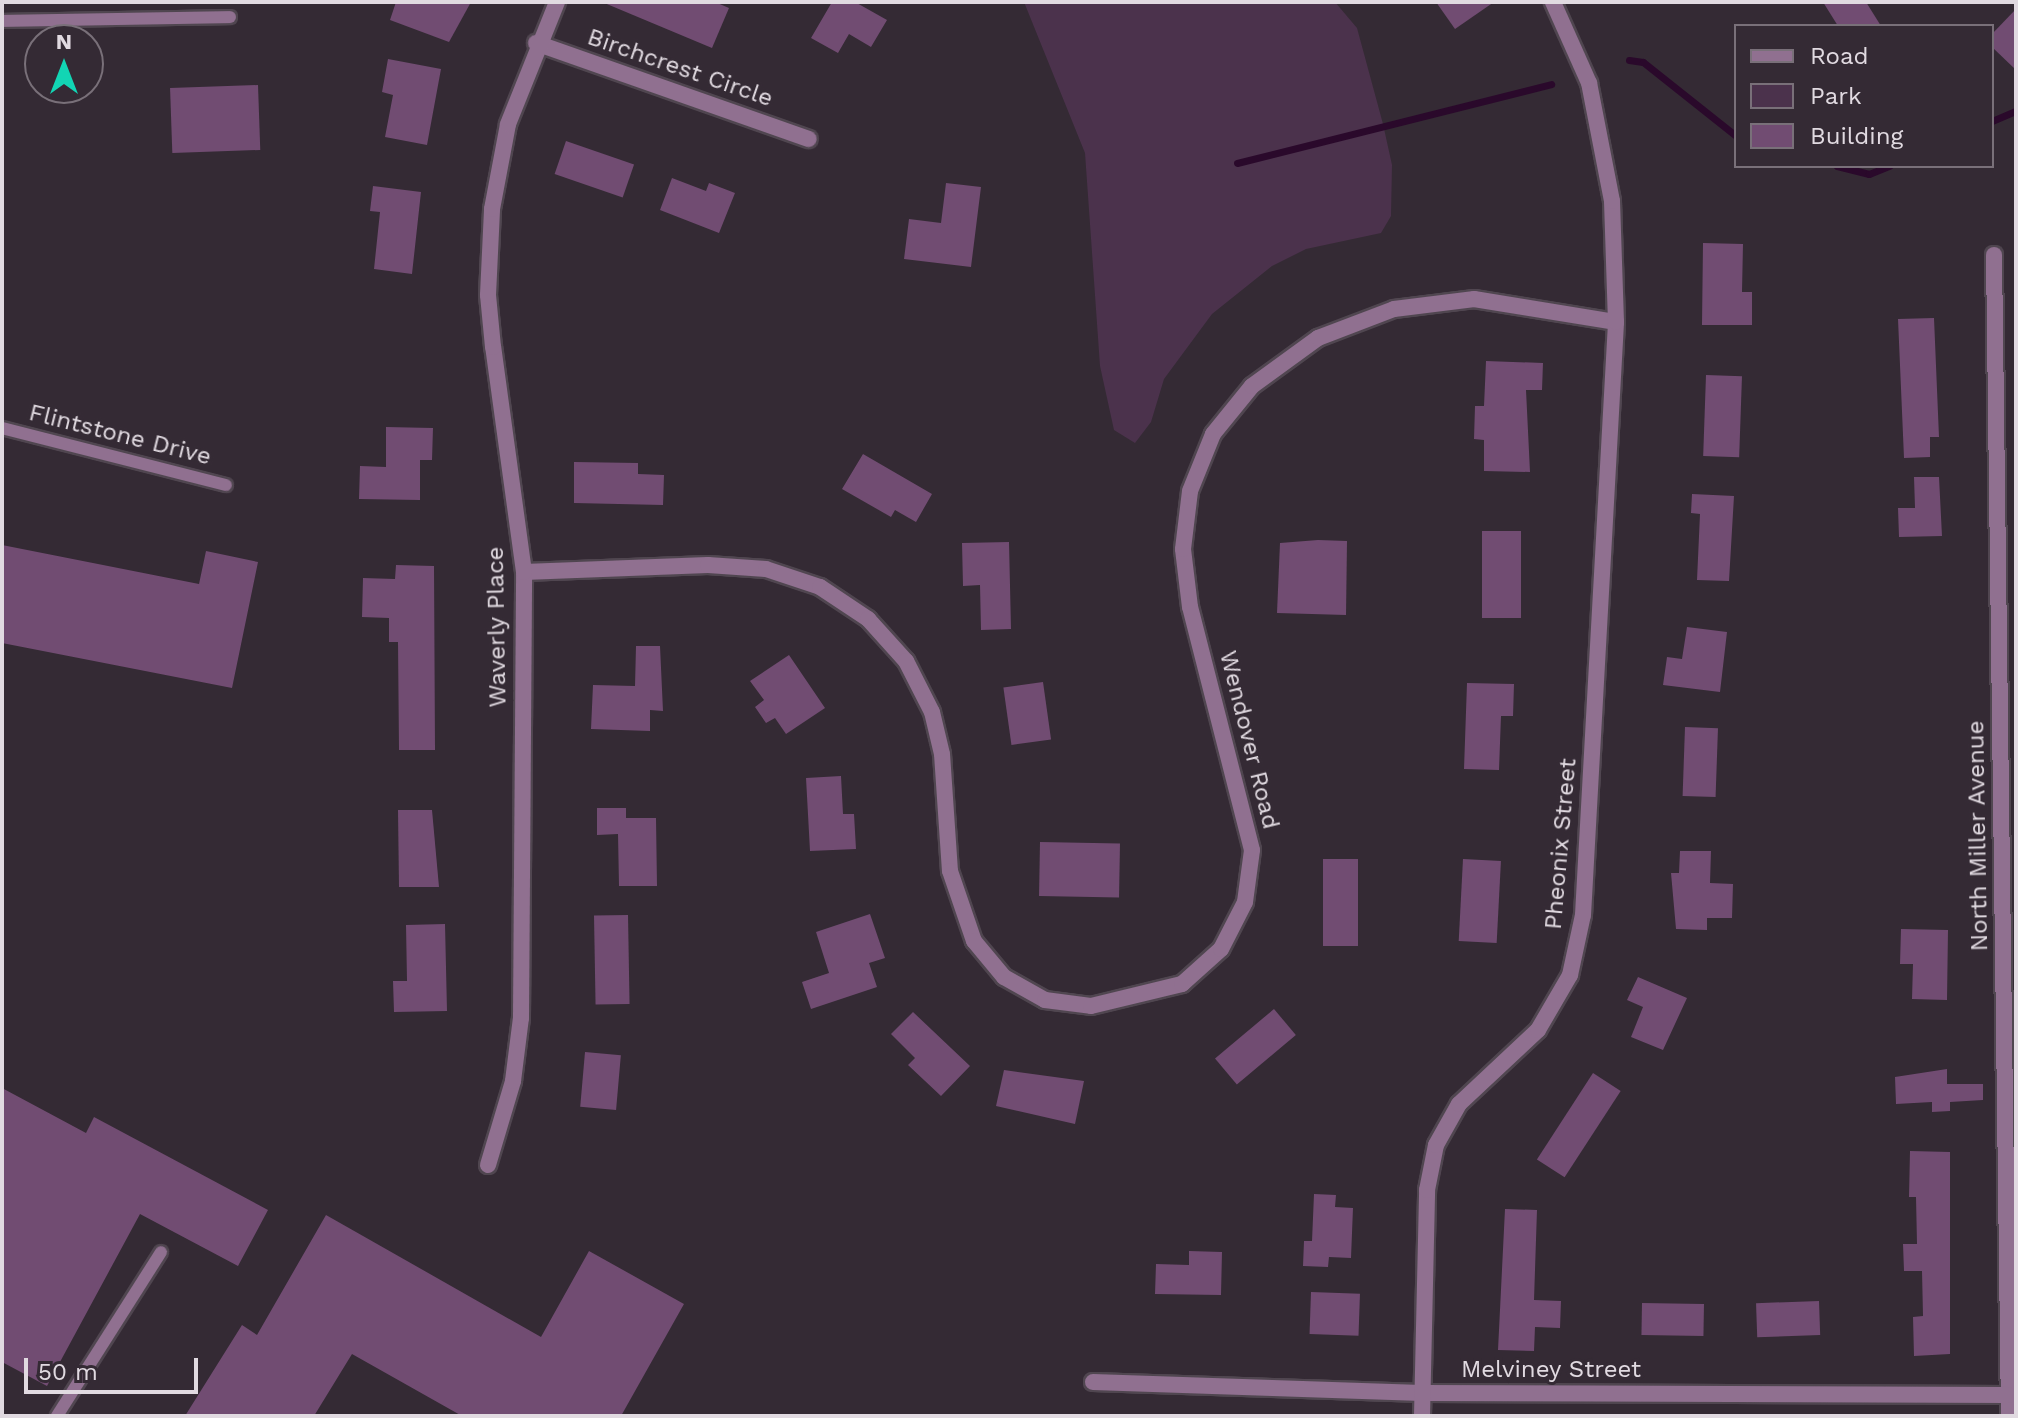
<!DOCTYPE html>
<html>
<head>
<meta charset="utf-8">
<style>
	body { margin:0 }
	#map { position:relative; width:2018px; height:1418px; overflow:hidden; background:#342a34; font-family:"Work Sans",sans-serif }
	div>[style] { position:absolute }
	.green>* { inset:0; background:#4b324c }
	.stream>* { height:7px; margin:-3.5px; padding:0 3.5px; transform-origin:3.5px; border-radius:3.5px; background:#2a092b }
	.building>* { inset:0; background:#714c72; transform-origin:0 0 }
	.roads { filter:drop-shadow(2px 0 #504650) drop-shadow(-2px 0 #504650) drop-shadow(0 2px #504650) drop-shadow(0 -2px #504650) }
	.lane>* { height:12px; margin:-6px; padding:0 6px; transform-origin:6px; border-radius:6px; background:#907090 }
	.street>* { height:16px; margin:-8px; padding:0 8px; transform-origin:8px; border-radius:8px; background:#907090 }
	span { translate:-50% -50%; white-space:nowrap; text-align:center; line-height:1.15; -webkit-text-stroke:6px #342a34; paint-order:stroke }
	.street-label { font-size:24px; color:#e1dae1 }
	.frame { position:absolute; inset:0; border:4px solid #e1dae1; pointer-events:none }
	.legend { position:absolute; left:1734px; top:24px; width:260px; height:144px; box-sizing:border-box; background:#342a34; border:2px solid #797079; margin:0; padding:10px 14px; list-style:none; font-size:24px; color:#e1dae1 }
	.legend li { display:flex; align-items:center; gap:16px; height:40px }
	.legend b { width:40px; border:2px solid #797079 }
	.north { position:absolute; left:24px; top:24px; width:80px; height:80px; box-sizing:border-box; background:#342a34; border:2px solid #797079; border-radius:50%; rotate:0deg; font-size:22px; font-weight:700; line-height:32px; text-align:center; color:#e1dae1 }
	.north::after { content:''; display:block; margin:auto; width:28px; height:36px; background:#12d5b4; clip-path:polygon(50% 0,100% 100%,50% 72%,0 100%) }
	.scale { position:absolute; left:24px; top:1358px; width:174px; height:36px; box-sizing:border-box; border:4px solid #e1dae1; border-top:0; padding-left:10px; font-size:24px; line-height:28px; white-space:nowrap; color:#e1dae1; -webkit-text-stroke:6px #342a34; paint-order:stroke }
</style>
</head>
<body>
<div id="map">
	<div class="green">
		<i style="clip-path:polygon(1024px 2px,1335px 2px,1357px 28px,1383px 124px,1392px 165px,1391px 216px,1381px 233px,1306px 249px,1272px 266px,1212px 314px,1164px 379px,1151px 422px,1135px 443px,1114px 430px,1100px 366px,1085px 153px)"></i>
	</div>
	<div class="stream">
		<i style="left:1629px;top:60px;width:14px;rotate:8deg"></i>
		<i style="left:1643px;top:62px;width:119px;rotate:38.5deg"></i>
		<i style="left:1992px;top:121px;width:26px;rotate:-23deg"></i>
		<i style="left:1237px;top:163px;width:324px;rotate:-14.1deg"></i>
		<i style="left:1837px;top:166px;width:33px;rotate:14deg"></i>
		<i style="left:1869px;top:174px;width:22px;rotate:-22deg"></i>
	</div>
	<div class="building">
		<i style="clip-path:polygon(396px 2px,471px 2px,449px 42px,390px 20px)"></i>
		<i style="clip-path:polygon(602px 2px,715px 2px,729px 8px,712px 48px)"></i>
		<i style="clip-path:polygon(832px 2px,855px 2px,887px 20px,871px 47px,849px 34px,838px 53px,811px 38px)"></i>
		<i style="clip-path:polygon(1436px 2px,1494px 2px,1455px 29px)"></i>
		<i style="clip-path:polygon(1823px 2px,1866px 2px,1881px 26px,1838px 26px)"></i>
		<i style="clip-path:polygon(2016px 9px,2016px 70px,1992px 47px,1992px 34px)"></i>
		<i style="clip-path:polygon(388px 59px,441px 69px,427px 145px,385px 137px,393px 95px,382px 92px)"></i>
		<i style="left:258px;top:85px;width:65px;height:88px;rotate:88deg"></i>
		<i style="left:566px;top:141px;width:72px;height:35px;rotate:19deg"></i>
		<i style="clip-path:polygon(672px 178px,706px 191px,709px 183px,735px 193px,719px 233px,660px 210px)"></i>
		<i style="clip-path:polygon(946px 183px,981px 187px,971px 267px,904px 259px,909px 219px,941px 223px)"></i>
		<i style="clip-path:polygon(373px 186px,421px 192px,412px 274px,374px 269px,380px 212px,370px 211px)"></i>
		<i style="clip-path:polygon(1703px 243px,1743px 244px,1742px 292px,1752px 292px,1752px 325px,1702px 325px)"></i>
		<i style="clip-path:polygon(1934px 318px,1939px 437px,1930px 437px,1930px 457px,1904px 458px,1898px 319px)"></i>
		<i style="clip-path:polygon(1486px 361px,1543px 363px,1542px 390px,1526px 390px,1530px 472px,1484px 471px,1484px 440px,1474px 439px,1475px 406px,1484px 406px)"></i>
		<i style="left:1706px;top:375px;width:36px;height:81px;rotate:2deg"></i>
		<i style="clip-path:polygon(386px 427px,433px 428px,432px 460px,420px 460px,420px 500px,359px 499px,360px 466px,386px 467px)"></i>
		<i style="clip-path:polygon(863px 454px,932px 494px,916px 522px,895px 510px,891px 517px,842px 489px)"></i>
		<i style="clip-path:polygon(574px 462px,638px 463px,638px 474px,664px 475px,663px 505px,574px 503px)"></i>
		<i style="clip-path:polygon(1914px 477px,1939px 477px,1942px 536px,1899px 537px,1898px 508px,1915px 508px)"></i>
		<i style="clip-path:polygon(1692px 494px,1734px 496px,1729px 581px,1697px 580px,1700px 514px,1691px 513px)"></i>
		<i style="left:1482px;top:531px;width:39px;height:87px"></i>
		<i style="clip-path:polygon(1318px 540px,1347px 541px,1346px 615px,1277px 613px,1280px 543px)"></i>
		<i style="clip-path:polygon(1009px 542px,1011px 629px,981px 630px,980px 585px,963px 586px,962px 543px)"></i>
		<i style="clip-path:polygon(2px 545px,199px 584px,206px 551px,258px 562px,232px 688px,2px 643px)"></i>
		<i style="clip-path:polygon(396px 565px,434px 566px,435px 750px,399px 750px,398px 642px,389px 642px,389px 618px,362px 617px,363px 578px,395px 579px)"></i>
		<i style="clip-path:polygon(1687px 627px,1727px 632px,1720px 692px,1663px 685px,1667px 657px,1682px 659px)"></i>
		<i style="clip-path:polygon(636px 646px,660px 646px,663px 711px,650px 710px,650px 731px,591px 729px,593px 685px,635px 686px)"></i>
		<i style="clip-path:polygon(789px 655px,825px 708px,786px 734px,775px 718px,766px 723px,755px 707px,764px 700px,750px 681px)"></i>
		<i style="left:1043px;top:682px;width:58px;height:40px;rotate:82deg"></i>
		<i style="clip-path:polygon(1467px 683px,1514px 684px,1513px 716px,1501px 716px,1499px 770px,1464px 769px)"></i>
		<i style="left:1685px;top:727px;width:33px;height:69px;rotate:2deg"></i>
		<i style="clip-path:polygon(841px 776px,843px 814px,854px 814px,856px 849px,810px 851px,806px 778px)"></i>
		<i style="clip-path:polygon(597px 808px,626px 808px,626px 818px,656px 818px,657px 886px,619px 886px,618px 834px,597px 835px)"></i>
		<i style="clip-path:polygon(398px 810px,432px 810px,439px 887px,399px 887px)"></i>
		<i style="left:1040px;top:842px;width:80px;height:54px;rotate:1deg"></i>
		<i style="clip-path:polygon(1680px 851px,1711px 851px,1710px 883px,1733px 884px,1732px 918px,1707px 918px,1707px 930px,1676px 929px,1671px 873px,1679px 873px)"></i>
		<i style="left:1323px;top:859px;width:35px;height:87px"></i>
		<i style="left:1463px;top:859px;width:38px;height:82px;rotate:3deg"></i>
		<i style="clip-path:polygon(870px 914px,885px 958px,869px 963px,877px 987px,811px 1009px,802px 982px,829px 973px,816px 932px)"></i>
		<i style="left:628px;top:915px;width:89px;height:34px;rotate:89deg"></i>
		<i style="clip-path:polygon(445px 924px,447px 1011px,394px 1012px,393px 981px,407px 981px,406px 925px)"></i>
		<i style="clip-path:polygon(1901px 929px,1948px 930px,1947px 1000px,1912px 999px,1913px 964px,1900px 964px)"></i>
		<i style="clip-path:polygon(1638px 977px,1687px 998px,1663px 1050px,1631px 1037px,1643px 1007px,1627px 1000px)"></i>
		<i style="left:1274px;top:1009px;width:34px;height:77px;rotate:50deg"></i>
		<i style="clip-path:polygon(913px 1012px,970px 1066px,941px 1096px,908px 1065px,915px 1058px,891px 1034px)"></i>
		<i style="left:585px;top:1052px;width:36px;height:55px;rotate:5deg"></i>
		<i style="clip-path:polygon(1947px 1069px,1947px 1084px,1983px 1084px,1983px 1100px,1950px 1102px,1950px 1111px,1932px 1112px,1932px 1102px,1896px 1104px,1895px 1077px)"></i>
		<i style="clip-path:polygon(1004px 1070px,1084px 1081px,1075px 1124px,996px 1106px)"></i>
		<i style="left:1593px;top:1073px;width:33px;height:103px;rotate:33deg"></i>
		<i style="clip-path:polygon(2px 1088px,86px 1133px,94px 1117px,268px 1210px,238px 1266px,140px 1214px,47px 1386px,2px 1362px)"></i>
		<i style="clip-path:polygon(1910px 1151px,1950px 1152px,1950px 1354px,1914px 1356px,1913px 1317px,1923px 1316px,1922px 1271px,1904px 1271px,1903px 1244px,1917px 1244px,1916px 1197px,1909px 1197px)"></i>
		<i style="clip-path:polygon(1314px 1194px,1336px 1195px,1335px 1207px,1353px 1208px,1351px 1258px,1329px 1257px,1328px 1267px,1303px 1266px,1304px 1241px,1312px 1241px)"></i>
		<i style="clip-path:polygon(1505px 1209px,1537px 1210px,1534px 1300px,1561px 1301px,1560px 1328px,1535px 1327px,1534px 1351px,1498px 1350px)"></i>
		<i style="clip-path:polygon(326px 1215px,541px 1337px,589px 1251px,684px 1304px,621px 1416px,462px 1416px,352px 1354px,314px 1416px,185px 1416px,242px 1325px,257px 1335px)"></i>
		<i style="clip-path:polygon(1189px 1251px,1222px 1252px,1221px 1295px,1155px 1294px,1156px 1264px,1189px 1265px)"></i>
		<i style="left:1311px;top:1292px;width:49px;height:42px;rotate:2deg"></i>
		<i style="left:1819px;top:1301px;width:34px;height:63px;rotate:88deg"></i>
		<i style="left:1642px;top:1303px;width:62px;height:32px;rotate:1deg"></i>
	</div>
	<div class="roads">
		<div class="lane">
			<i style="left:2px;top:21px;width:228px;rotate:-1deg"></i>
			<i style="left:2px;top:428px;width:231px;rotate:14.3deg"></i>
			<i style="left:57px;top:1416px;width:194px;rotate:-57.6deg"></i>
		</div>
		<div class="street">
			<i style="left:536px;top:43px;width:289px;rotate:19.4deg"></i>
			<i style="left:1994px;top:255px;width:1161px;rotate:89.26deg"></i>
			<i style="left:524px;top:572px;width:184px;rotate:-2.2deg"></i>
			<i style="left:708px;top:565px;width:58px;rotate:3.9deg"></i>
			<i style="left:766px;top:569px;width:57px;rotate:18.4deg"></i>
			<i style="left:820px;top:587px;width:58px;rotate:33.7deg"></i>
			<i style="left:868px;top:619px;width:57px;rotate:47.9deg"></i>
			<i style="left:906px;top:661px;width:57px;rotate:63deg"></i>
			<i style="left:932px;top:712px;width:43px;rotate:76.6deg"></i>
			<i style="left:942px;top:754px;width:117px;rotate:86.1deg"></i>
			<i style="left:950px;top:871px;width:74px;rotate:71.1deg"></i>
			<i style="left:974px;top:941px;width:47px;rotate:50.2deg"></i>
			<i style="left:1004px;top:977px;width:47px;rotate:29.3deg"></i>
			<i style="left:1045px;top:1000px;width:46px;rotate:7.4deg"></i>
			<i style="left:1091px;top:1006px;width:94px;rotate:-13.6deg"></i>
			<i style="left:1182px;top:984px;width:52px;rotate:-41.9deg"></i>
			<i style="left:1221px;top:949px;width:53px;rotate:-62.9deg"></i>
			<i style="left:1245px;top:902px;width:52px;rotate:-82.3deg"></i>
			<i style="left:1252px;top:850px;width:251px;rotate:-104.3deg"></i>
			<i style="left:1190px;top:607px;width:58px;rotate:-96.9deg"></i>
			<i style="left:1183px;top:549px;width:58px;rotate:-83.1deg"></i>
			<i style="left:1190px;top:491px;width:61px;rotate:-68deg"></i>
			<i style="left:1213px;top:434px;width:62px;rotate:-50.9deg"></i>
			<i style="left:1252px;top:386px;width:82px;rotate:-36deg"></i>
			<i style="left:1318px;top:338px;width:81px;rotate:-20.9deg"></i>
			<i style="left:1394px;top:309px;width:81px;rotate:-7.1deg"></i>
			<i style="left:1474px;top:299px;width:144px;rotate:9.2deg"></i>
			<i style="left:488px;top:1165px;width:88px;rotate:-73.4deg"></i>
			<i style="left:513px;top:1081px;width:64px;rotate:-82.8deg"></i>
			<i style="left:521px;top:1018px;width:446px;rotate:-89.6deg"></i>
			<i style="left:524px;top:572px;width:227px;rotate:-97.8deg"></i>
			<i style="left:493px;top:347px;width:52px;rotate:-95.5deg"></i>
			<i style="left:488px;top:295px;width:86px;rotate:-87.3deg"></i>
			<i style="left:492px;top:209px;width:86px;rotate:-79.3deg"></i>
			<i style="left:508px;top:124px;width:131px;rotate:-68.1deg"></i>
			<i style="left:1093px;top:1382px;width:329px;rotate:1.9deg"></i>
			<i style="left:1422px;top:1393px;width:586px;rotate:0.2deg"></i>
			<i style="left:1422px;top:1416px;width:226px;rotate:-88.7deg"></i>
			<i style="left:1427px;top:1190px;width:46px;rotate:-78.7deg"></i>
			<i style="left:1436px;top:1145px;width:47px;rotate:-60.7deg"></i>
			<i style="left:1459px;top:1104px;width:108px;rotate:-43.1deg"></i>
			<i style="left:1538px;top:1030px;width:64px;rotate:-59.8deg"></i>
			<i style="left:1570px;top:975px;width:61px;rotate:-77.8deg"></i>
			<i style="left:1583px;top:915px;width:594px;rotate:-86.81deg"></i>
			<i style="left:1616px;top:322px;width:121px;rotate:-91.9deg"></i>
			<i style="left:1612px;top:201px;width:120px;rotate:-101deg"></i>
			<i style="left:1589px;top:83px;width:89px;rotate:-114deg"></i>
		</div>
	</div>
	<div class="street-label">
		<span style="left:680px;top:68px;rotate:19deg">Birchcrest Circle</span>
		<span style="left:120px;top:435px;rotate:14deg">Flintstone Drive</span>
		<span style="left:497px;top:627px;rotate:-91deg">Waverly Place</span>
		<span style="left:1249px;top:740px;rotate:76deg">Wendover Road</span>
		<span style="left:1978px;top:836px;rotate:-91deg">North Miller Avenue</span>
		<span style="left:1561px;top:844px;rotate:-85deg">Pheonix Street</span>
		<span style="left:1551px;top:1370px">Melviney Street</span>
	</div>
	<div class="frame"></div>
	<ul class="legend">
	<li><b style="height:10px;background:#907090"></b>Road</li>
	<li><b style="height:22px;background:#4b324c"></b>Park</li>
	<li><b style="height:22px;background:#714c72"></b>Building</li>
	</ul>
	<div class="north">N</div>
	<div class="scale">50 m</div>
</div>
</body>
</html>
